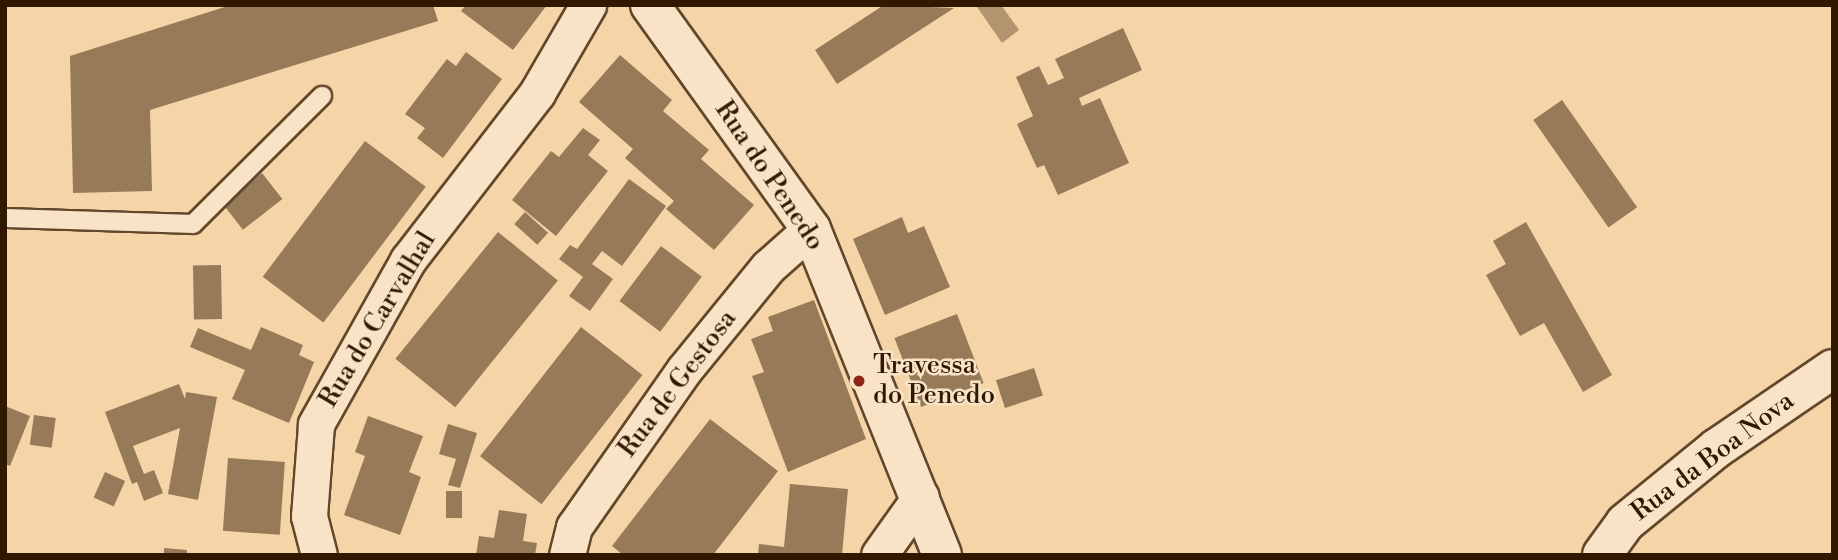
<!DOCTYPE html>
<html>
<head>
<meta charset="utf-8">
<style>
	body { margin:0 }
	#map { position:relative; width:1838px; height:560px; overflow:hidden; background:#f5d4a7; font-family:"Libre Bodoni",serif }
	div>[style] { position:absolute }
	.water>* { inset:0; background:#b2946e }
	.building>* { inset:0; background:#977a57; transform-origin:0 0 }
	.roads { filter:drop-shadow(2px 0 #62472a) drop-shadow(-2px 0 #62472a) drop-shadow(0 2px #62472a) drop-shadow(0 -2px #62472a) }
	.service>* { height:18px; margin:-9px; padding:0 9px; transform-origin:9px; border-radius:9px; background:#f8e3c6 }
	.minor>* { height:35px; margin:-17.5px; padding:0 17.5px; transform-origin:17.5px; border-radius:17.5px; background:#f8e3c6 }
	.tertiary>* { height:38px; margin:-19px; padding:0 19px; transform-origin:19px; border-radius:19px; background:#f8e3c6 }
	.dots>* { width:19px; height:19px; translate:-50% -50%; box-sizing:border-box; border:4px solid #f8e3c6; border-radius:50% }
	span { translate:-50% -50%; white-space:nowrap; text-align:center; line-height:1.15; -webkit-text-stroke:5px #f8e3c6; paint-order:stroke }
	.street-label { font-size:26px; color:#311800 }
	.poi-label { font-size:26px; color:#311800 }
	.left { translate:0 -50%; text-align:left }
	.frame { position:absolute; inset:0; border:7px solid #311800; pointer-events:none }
</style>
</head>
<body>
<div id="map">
	<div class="water">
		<i style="clip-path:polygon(1001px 5px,1019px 30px,1002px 43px,977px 7px)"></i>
	</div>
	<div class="building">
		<i style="clip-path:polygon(231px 5px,433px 5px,438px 21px,150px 110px,152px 191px,73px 193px,70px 56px)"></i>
		<i style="clip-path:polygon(466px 5px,547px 5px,513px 50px,461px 11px)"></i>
		<i style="clip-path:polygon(884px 5px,954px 8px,837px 84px,815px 50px)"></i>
		<i style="clip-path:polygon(1123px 28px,1142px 70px,1079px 98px,1082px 106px,1100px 98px,1129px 163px,1058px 195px,1044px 165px,1037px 168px,1017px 124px,1033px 116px,1016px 77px,1039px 66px,1048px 85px,1064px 78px,1055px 59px)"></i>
		<i style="clip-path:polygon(466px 52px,502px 79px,443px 158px,417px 138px,425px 128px,405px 114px,447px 59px,456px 66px)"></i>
		<i style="clip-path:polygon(620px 55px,672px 100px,663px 111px,709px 150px,701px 159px,754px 205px,714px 250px,666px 209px,674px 201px,625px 158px,633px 149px,579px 102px)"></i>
		<i style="left:1562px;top:100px;width:131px;height:35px;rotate:55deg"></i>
		<i style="clip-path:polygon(583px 128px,600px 140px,588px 155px,608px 171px,556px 236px,512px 200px,551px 151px,559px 157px)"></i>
		<i style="left:365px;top:141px;width:76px;height:170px;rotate:37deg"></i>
		<i style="left:262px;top:173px;width:33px;height:50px;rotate:52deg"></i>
		<i style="clip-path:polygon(629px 179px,666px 206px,622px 266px,602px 251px,592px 264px,613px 279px,590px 311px,569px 296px,583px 277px,559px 259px,570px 245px,577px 249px)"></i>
		<i style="left:525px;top:212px;width:31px;height:16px;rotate:42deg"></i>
		<i style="clip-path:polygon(902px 217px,908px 233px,924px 226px,950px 287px,885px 315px,853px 239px)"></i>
		<i style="clip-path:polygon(1526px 222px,1612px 375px,1583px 392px,1544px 323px,1520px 336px,1486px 275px,1506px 264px,1493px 241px)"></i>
		<i style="left:498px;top:232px;width:77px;height:163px;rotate:39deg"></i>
		<i style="left:661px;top:246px;width:51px;height:69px;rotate:37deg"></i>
		<i style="left:221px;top:265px;width:54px;height:28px;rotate:89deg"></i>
		<i style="clip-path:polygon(814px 300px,866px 439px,788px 472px,752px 376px,764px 372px,751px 339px,773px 331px,768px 317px)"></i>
		<i style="left:957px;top:314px;width:74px;height:67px;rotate:69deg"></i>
		<i style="clip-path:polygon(261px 327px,303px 345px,299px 355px,314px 362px,289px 423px,232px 399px,245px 370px,190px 347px,198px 328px,251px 350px)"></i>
		<i style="left:581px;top:327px;width:78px;height:164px;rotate:38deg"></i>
		<i style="left:1034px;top:368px;width:29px;height:40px;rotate:72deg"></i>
		<i style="clip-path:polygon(179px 384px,185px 399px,186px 392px,217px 397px,198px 500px,168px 494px,180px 428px,133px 446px,144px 474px,154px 470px,163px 493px,144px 501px,137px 482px,132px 484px,105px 412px)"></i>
		<i style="clip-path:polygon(5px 406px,30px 416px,10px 466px,5px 464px)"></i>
		<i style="left:34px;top:415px;width:22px;height:30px;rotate:8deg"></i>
		<i style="clip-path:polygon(368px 416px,423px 436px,409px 472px,421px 477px,400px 535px,344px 515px,365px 456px,355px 452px)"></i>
		<i style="clip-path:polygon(710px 419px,778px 471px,713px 555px,623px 555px,612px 546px)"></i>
		<i style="clip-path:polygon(448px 424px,477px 433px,460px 488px,448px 485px,456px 459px,439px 454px)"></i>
		<i style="left:228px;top:458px;width:57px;height:73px;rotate:4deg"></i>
		<i style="left:105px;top:472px;width:22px;height:28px;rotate:24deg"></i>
		<i style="clip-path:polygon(790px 484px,848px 489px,842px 555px,758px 555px,759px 544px,784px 547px)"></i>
		<i style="left:446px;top:491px;width:16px;height:27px"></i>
		<i style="clip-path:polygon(499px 510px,527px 514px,523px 541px,537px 543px,535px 555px,476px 555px,479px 536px,494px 538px)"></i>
		<i style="clip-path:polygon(164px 548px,187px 550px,187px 555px,164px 555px)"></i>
	</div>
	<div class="roads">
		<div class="service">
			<i style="left:5px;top:218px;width:188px;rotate:1.8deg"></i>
			<i style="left:193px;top:224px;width:182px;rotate:-44.8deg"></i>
		</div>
		<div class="minor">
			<i style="left:319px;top:555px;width:40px;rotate:-104.4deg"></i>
			<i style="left:309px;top:516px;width:92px;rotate:-85.6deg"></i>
			<i style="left:316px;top:424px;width:188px;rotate:-60.7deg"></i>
			<i style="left:408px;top:260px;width:211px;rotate:-52.3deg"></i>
			<i style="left:537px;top:93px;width:102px;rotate:-59.9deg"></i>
			<i style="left:567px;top:555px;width:29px;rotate:-76deg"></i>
			<i style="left:574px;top:527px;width:192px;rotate:-55deg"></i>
			<i style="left:684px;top:370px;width:133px;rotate:-50.8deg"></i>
			<i style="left:768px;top:267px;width:57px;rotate:-41.5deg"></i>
			<i style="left:879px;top:555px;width:72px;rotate:-54.6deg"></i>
		</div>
		<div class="tertiary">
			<i style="left:650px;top:5px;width:276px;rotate:54.3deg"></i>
			<i style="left:811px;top:229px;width:351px;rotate:68.1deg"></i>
			<i style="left:1602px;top:555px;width:39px;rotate:-54deg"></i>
			<i style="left:1625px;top:523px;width:119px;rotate:-39.2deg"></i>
			<i style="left:1717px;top:448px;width:140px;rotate:-34.3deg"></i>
		</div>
	</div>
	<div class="dots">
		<i style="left:859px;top:381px;background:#8f2418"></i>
	</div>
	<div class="street-label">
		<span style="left:769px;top:176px;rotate:56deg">Rua do Penedo</span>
		<span style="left:378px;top:320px;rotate:-59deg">Rua do Carvalhal</span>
		<span style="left:678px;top:384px;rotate:-53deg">Rua de Gestosa</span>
		<span style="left:1713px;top:457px;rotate:-37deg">Rua da Boa Nova</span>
	</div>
	<div class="poi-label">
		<span class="left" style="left:873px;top:381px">Travessa<br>do Penedo</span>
	</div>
	<div class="frame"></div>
</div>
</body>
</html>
